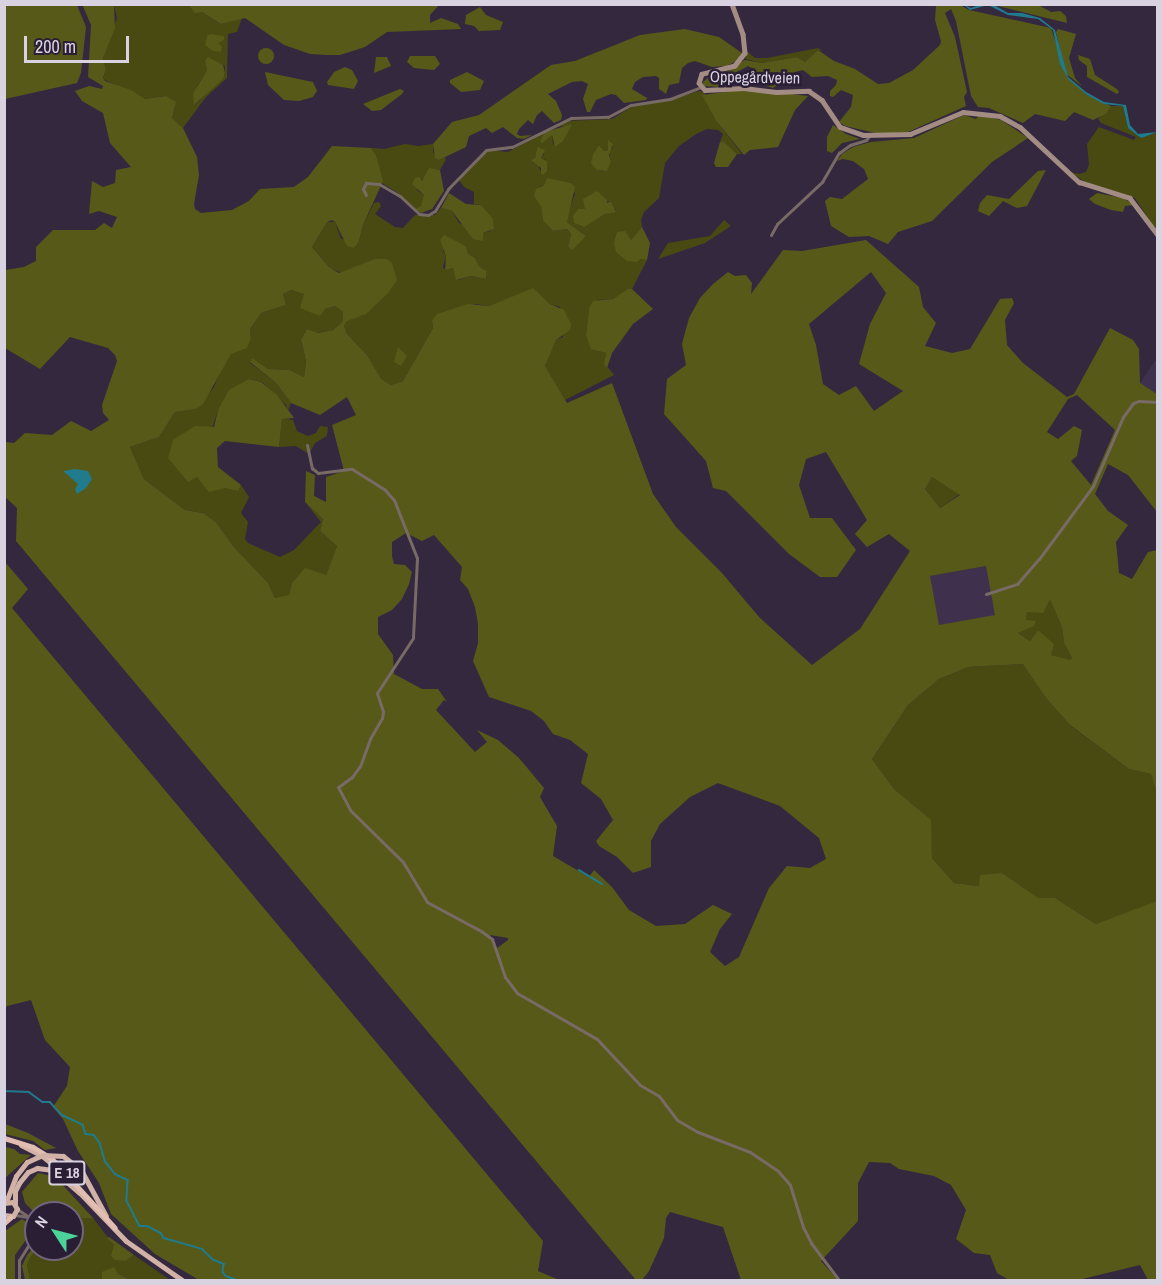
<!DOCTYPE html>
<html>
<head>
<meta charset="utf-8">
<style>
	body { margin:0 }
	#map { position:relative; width:1162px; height:1285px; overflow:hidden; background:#34283f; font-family:"Archivo Narrow",sans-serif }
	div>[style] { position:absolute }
	.built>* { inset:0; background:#3f304e; transform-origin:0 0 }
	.green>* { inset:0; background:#484a12 }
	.forest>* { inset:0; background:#575919 }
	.round { border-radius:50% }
	.water>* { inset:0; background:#207b8c }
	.stream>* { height:1.5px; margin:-0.75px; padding:0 0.75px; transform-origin:0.75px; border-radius:0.75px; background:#207b8c }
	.minor>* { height:3px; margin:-1.5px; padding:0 1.5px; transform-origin:1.5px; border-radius:1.5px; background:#786a65 }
	.secondary>* { height:4.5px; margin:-2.25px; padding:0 2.25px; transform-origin:2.25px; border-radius:2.25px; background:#a38c83 }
	.trunk>* { height:5px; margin:-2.5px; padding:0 2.5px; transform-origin:2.5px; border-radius:2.5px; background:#d2b2a6 }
	.motorway>* { height:5px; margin:-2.5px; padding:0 2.5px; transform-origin:2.5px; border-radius:2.5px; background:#e1beb0 }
	.trunk-bridge>* { height:5px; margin:-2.5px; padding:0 2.5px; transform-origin:2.5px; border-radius:2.5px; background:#d2b2a6 }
	span { translate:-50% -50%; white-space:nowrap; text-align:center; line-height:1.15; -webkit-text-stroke:5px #2a1e35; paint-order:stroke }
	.shield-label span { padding:2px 4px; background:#2a1e35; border:2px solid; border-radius:4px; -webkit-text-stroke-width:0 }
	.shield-label { font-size:15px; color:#d9d2e1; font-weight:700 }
	.street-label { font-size:16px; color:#d9d2e1 }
	.frame { position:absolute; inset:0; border:6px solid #d9d2e1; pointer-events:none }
	.north { position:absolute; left:24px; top:1201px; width:60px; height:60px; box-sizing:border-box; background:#2a1e35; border:2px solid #70667a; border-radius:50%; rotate:306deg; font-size:16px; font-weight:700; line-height:24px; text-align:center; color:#d9d2e1 }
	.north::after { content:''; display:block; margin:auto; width:21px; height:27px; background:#4cd39a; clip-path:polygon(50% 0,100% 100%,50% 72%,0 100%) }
	.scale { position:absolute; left:24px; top:36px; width:105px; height:27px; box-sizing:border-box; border:3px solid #d9d2e1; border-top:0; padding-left:8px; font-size:18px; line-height:21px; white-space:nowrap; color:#d9d2e1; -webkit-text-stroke:4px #2a1e35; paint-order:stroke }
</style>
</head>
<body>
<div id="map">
	<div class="built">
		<i style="clip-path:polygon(1155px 361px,1157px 362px,1157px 394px,1140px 383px)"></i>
		<i style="left:987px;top:566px;width:50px;height:59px;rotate:80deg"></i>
	</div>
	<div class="green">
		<i style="clip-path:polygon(evenodd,114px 5px,188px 5px,192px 10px,202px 12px,221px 24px,242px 18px,237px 32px,228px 34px,227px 78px,206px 97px,183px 128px,172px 118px,175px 107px,166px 96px,145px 99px,103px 79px,106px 69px,103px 58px,117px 18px,114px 5px,207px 64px,221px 64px,225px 66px,225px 74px,195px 105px,197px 87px,207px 70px,207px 64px)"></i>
		<i style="clip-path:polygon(818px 48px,823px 51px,818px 50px,805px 62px,797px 57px,762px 63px,745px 59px,748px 52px,755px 58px,767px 58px)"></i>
		<i style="clip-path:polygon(evenodd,699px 91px,704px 92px,717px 122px,742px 154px,737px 154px,723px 141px,720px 142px,723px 134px,718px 130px,707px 129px,696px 134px,679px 146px,665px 163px,659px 198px,644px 212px,641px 220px,642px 227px,631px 240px,622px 229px,640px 259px,647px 260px,632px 289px,613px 299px,598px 300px,589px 308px,586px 335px,599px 351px,606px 353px,605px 364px,614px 375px,565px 400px,545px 366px,552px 348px,556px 340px,563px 337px,560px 307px,550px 304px,533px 289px,489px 306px,475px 304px,432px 320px,433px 328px,403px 381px,391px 385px,380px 379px,367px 355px,347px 334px,344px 326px,347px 321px,342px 273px,330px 268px,312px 247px,327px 222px,335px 222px,341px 239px,359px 241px,363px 225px,374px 203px,379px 202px,381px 206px,375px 214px,395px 227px,403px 228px,415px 215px,435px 215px,441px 208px,452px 211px,459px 223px,483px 233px,491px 231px,481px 205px,474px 204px,474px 192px,464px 187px,459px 180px,488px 150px,508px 152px,545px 132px,546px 139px,552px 134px,553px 145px,564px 126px,556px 127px,566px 121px,612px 119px,633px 106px,667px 101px,699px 91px,599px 145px,604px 151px,608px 150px,609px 145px,613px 147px,609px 152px,611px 161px,604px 171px,597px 170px,596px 152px,599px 145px,699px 91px,537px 147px,544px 154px,541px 158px,546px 160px,547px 163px,540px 171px,539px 166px,532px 160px,535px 159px,537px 147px,699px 91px,555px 180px,571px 183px,575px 194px,567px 216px,567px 222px,586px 236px,568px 248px,571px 234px,567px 229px,553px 231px,543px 221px,539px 187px,555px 180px,699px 91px,611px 201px,616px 211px,605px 214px,585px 227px,585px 206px,611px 201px,699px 91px,459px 243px,466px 246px,468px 254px,474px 257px,480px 267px,487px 271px,486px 279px,471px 276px,458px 280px,453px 268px,445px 270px,443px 267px,446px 256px,443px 250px,459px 243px)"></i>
		<i style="clip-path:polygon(1111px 106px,1123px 106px,1128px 128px,1138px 136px,1142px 138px,1157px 132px,1157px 232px,1135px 198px,1091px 186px,1070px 172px,1079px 174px,1086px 172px,1089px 165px,1087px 144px,1099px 127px,1134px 140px,1136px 137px,1101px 123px,1098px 119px)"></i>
		<i style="clip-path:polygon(405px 144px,418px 146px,433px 144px,433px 152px,439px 160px,444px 157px,446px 159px,440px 170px,433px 169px,421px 181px,417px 190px,424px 195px,424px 199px,421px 207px,415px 209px,398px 193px,382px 183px,376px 155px,371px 148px,384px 149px)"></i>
		<i style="clip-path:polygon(724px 220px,731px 226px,705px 243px,658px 259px,668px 243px,710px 236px)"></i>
		<i style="clip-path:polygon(291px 290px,304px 294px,325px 309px,335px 306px,343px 312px,343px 321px,333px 330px,317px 333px,307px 329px,301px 341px,306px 361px,304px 377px,290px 370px,268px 369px,252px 359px,250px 363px,277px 384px,291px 403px,288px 411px,286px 405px,262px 382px,249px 379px,218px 410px,197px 477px,238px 491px,241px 485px,249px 497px,241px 513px,248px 522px,245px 539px,248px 543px,280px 557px,294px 550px,321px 522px,305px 502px,323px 519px,320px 531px,337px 546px,326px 575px,292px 583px,289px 596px,275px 598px,268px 583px,233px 546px,216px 522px,203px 513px,185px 510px,144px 479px,130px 447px,159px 437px,175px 412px,196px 409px,214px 387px,221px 369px,231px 353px,251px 338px,250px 329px,261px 313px,286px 305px,283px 294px)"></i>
		<i style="clip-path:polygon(282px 418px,293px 420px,297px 431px,308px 436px,316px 433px,320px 426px,328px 427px,327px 436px,315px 443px,309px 454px,296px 446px,279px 447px)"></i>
		<i style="clip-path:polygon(932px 477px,960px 494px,940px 508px,925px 489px)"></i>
		<i style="clip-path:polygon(1050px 598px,1062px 627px,1064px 643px,1072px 658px,1070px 661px,1051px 655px,1038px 630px,1030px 641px,1018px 633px,1034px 625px,1025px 620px,1027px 612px)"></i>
		<i style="clip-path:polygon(1024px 664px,1046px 698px,1071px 726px,1129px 769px,1151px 774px,1158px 792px,1157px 901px,1153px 904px,1096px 924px,1055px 898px,1038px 899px,1002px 873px,980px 886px,954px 883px,932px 858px,930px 820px,894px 789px,872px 759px,908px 705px,939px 679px,968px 667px)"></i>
		<i style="clip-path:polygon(66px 1207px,82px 1218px,93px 1218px,126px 1261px,134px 1255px,170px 1280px,131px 1280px,118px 1274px,102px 1272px,102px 1280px,30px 1280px,27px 1265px,31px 1256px,38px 1249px,72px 1249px,72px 1213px,43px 1213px)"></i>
	</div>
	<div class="forest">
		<i style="clip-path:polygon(5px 4px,77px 5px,86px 27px,81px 73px,77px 83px,5px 99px)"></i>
		<i style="clip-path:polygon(evenodd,82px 4px,114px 5px,115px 28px,103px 58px,106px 69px,103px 78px,105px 81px,131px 90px,145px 99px,166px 96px,176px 102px,172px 118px,183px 128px,197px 157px,199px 175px,194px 204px,195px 209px,201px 213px,232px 210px,249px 201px,260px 189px,294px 187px,308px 177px,332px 146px,371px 148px,376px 155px,383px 181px,363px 225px,359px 241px,354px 248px,347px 246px,335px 222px,332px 220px,327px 222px,312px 247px,329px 267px,339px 273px,375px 259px,387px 259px,392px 263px,397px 280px,388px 293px,366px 314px,347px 321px,344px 326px,347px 334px,367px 355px,381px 379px,391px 385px,403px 381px,433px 328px,432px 320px,437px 314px,468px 304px,489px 306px,533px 288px,550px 304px,564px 310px,571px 324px,570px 330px,556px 340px,545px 366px,567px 403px,612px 383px,653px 494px,676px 527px,722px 573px,759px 617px,812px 665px,860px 629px,910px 551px,889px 534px,867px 547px,855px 534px,867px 520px,826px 452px,806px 459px,799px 485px,810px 518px,832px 518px,856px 550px,837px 577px,820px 577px,789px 554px,726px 491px,713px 488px,706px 461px,664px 414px,667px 379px,686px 365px,682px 344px,689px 318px,700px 298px,713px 284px,728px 272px,735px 276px,746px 275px,752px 283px,751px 294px,783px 250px,802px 251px,866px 240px,919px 287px,923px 307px,936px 323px,925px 346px,952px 353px,970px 349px,1000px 299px,1012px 298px,1014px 303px,1005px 320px,1007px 345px,1023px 363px,1067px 397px,1074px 394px,1110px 328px,1133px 340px,1139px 349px,1140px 383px,1157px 394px,1157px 512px,1128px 475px,1108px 464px,1095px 494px,1108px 511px,1128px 525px,1116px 542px,1119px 573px,1132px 579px,1148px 552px,1157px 550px,1157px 792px,1151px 774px,1129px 769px,1070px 725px,1046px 698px,1023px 664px,968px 667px,939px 679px,908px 705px,872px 759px,894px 789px,931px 820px,932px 858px,954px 883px,979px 886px,980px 875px,1002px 873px,1038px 898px,1055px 898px,1096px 924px,1157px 901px,1157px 1280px,1148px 1280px,1140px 1265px,1078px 1280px,1009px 1280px,997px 1273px,990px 1255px,974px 1253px,956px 1239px,966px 1210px,951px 1185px,934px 1176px,899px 1169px,890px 1163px,869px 1162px,858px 1183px,858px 1221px,821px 1261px,838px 1280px,741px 1280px,723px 1227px,670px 1212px,666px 1218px,664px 1238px,649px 1271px,642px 1280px,636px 1280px,16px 541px,17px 508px,5px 497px,5px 442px,14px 443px,25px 433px,52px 435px,71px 421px,91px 431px,109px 420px,103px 413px,102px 405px,117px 361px,115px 355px,108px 348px,70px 337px,40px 369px,5px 348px,5px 270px,24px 267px,36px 261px,36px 247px,53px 230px,95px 230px,104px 223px,112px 228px,117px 217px,99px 211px,89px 214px,92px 181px,103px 187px,115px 183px,116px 170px,131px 167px,110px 143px,103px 113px,82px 101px,75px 91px,89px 86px,102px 89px,103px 86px,88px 77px,91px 25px,82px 4px,871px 272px,886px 293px,870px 324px,859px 364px,903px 391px,874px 411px,856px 386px,839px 395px,823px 384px,816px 345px,809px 324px,871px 272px,82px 4px,291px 290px,304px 294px,300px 308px,320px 316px,325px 309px,335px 306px,343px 312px,343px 321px,333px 330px,318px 333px,307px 329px,301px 340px,306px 361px,304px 377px,290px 370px,268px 369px,252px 358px,250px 362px,277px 384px,291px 403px,320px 415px,347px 397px,356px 415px,332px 425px,344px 471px,326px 477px,326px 502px,314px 496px,315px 475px,306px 471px,305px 502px,323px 519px,320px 531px,337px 546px,326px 575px,305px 568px,292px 583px,289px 595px,275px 598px,268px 583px,233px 546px,216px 522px,203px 513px,185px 510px,144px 479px,130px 447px,159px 437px,175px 412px,196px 409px,203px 404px,231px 354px,247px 348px,251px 338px,250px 329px,261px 313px,286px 305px,283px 294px,291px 290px,82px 4px,1077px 395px,1115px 430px,1091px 485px,1071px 461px,1077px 456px,1082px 430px,1074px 426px,1058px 439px,1047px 432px,1068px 399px,1077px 395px,82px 4px,932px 477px,960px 495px,940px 508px,925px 489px,932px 477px,82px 4px,406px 533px,422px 541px,434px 535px,462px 567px,460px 580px,468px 589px,475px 607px,478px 624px,478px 643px,473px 661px,489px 697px,531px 711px,544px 721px,553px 734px,570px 740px,588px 754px,581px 783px,601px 799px,613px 820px,596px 841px,599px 846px,617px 857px,633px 873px,651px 867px,651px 841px,660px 824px,690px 797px,718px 783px,780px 806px,819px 838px,826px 859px,810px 868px,787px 866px,769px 888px,739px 957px,725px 966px,710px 952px,720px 929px,732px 914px,713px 905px,685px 924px,656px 926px,629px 910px,612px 887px,594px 870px,589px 877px,553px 856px,557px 826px,540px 797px,544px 788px,519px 758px,498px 740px,477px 730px,487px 742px,475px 752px,436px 710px,444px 700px,447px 702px,438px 689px,422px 689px,394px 674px,393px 655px,378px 634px,378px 617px,392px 610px,402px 599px,409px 584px,412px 572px,405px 565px,394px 564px,392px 556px,392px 542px,406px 533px,82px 4px,986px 566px,995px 615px,939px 625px,930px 576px,986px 566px,82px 4px,1050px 599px,1062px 627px,1064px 643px,1072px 658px,1070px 660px,1051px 655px,1054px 644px,1038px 630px,1030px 641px,1018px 633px,1034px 626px,1036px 621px,1026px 620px,1027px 612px,1043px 613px,1050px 599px,82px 4px,490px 935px,508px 938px,508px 940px,496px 949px,490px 935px)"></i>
		<i style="clip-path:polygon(188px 5px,439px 5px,430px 15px,430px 23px,441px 18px,458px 24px,461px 29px,387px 32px,365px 47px,340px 55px,327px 55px,310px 54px,284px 45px,245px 18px,221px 24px,202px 12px,195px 13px)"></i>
		<i style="clip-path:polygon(936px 5px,960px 5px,969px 10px,1051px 28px,1067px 77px,1087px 95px,1111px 106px,1106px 114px,1093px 120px,1074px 112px,1065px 121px,1035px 114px,1023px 123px,989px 108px,978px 107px,971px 96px,956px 21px,951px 9px,945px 13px,955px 37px,967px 92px,964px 97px,966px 106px,908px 132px,880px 134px,845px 126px,839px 122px,851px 107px,853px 95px,841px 90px,833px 97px,830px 96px,830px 91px,836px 85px,837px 80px,828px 76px,812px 77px,803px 70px,795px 72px,773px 88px,754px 82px,754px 69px,748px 66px,735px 73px,726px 85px,721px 87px,703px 86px,703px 82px,714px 73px,728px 71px,745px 60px,762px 63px,797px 57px,805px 62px,818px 50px,834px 61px,855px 69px,878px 84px,889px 83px,913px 70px,940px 45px,941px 41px,935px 20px)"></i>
		<i style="clip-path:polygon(994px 5px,1038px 5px,1051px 12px,1060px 11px,1066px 16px,1067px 23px)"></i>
		<i style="clip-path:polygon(480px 7px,486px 15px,503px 22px,500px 30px,479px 31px,474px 26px,465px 24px,466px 15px)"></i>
		<i style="clip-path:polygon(685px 29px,719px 37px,742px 53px,737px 61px,726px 66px,712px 67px,695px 61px,688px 63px,682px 68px,679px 83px,669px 85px,666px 94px,659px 89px,659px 78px,656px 76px,643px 77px,635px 82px,632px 89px,647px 98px,646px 100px,624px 103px,616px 95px,611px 94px,596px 100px,590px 112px,587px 112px,583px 99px,588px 84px,582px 81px,572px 82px,548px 94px,556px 101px,562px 115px,561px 120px,554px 123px,542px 111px,537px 115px,533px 124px,528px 120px,519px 129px,517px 134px,520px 136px,532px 135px,524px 139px,517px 138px,503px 127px,492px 133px,486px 128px,469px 136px,466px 147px,439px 160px,435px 158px,433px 144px,452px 122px,479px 115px,551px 65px,575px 61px,640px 35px)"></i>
		<i style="clip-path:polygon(1058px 29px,1076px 34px,1069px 58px,1075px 78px,1082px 86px,1066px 74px,1056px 32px)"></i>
		<i style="clip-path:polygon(210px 34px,224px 36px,224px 40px,218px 43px,222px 47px,221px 52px,213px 51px,205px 45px,207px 36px)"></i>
		<i class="round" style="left:258px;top:48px;width:16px;height:16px"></i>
		<i style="clip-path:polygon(1078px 55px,1090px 59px,1095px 75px,1117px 89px,1119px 92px,1117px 94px,1087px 77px,1087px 66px,1079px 60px)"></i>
		<i style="clip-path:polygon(410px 56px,435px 56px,440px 64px,434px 70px,414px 68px,407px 62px)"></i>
		<i style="clip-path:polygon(208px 57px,223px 65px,225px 73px,223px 79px,194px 105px,193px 94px,207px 70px,205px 61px)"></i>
		<i style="clip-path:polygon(376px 57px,387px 57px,391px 66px,374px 73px)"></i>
		<i style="clip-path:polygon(345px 67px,352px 70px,358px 81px,354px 89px,328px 85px,327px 82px,334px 72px)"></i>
		<i style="clip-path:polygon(265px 72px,313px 82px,317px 91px,313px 97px,299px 101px,284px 100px,268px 85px)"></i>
		<i style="clip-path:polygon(467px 72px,484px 81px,480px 90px,461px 92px,450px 83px,450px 80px)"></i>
		<i style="clip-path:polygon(400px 89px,404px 91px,402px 94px,381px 110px,372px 111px,363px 104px)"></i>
		<i style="clip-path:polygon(748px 89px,808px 96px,795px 110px,778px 147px,750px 150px,744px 155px,717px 122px,702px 95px)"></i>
		<i style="clip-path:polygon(964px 115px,976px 119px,979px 115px,1001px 120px,1028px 138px,992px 162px,932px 221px,898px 232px,888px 244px,869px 236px,849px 237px,831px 226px,825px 201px,830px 197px,842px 199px,868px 179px,864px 169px,853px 161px,843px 159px,837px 161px,842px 154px,853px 147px,871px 142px,914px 138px)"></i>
		<i style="clip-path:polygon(572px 124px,563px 141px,555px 147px,552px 135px,542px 143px,540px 141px,545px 132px)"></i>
		<i style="clip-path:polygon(833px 125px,846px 134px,860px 139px,842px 143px,832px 153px,827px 151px,827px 137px)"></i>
		<i style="clip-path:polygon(608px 140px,613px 144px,609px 155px,611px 161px,607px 171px,597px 170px,591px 163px,593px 155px,599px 145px,604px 151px,608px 150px)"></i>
		<i style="clip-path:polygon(723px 141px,737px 154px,728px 167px,716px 167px,714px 163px,720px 142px)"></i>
		<i style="clip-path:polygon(537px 147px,545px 150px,541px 158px,547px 161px,547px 171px,544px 174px,541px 174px,541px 168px,531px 160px,535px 158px)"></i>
		<i style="clip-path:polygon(429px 168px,440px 170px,444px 191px,432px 209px,421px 213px,415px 209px,421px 206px,424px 195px,412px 184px,415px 178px,419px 177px,422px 181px)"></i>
		<i style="clip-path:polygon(1046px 170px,1027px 206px,1017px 208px,1003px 201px,989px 216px,978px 211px,980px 203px,987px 195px,1009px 199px,1038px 171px)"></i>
		<i style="clip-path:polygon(547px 178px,571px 183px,575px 187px,567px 222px,586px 236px,572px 250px,568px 247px,571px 234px,567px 229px,553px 231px,543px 221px,541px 206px,534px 196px,536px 189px,544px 185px)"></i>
		<i style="clip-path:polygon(597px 191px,607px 200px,607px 203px,611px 201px,616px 212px,605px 214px,585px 227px,574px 223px,573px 216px,578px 209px,585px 209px,583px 199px)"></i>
		<i style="clip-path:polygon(449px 193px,466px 204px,481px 205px,493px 219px,494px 229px,483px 233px,483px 241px,473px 239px,452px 211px,441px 208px)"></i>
		<i style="clip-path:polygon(1097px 193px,1123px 198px,1135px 205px,1125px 206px,1123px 212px,1111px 210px,1095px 204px,1089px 199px)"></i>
		<i style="clip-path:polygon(642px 227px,650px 243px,647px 260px,640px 259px,637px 262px,627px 261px,616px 252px,614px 243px,617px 232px,625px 231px,631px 240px)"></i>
		<i style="clip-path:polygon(444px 235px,466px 246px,468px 254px,474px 257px,480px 267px,487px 271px,486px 279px,471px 276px,456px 280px,453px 268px,445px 270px,446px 256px,440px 240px)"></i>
		<i style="clip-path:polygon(628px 289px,632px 289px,653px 309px,633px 324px,612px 353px,607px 368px,604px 364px,606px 353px,591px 349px,586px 335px,589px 308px,593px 301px,613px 299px)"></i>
		<i style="clip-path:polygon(398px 347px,407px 356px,401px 366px,394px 362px)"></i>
		<i style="clip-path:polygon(249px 379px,261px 382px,277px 395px,294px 418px,282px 419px,279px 447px,225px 441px,217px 448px,218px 467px,241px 485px,238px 491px,225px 488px,209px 492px,197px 477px,188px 482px,168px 458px,173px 440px,195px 426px,214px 427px,218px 410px,229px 390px)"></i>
		<i style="clip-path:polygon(5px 562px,28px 589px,12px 608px,543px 1241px,538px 1271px,559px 1280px,199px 1280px,155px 1254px,111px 1214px,99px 1183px,78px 1151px,63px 1119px,53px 1107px,67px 1086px,70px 1067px,45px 1040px,31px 1000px,7px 1006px,5px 1009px)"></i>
		<i style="clip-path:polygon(5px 1124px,28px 1133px,56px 1148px,45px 1150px,33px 1141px,5px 1134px)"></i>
		<i style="clip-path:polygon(5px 1147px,14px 1149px,20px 1154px,31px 1155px,5px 1178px)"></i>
		<i style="clip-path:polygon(38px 1173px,52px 1176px,60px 1182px,93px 1218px,82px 1218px,66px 1207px,36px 1214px,25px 1203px,22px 1192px)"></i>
		<i style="clip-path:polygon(22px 1219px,30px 1224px,31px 1233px,15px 1255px,15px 1280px,5px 1280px,5px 1231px)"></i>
		<i style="clip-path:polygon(109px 1237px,134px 1255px,126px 1261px,115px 1260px,111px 1256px,114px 1245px,107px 1238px)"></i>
		<i style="clip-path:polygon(36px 1245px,38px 1249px,31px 1256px,27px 1265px,30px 1280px,25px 1280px,22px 1266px,27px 1255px)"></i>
		<i style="clip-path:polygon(114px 1267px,118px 1274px,131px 1280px,102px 1280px,102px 1272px)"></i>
	</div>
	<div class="water">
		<i style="clip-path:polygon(964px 5px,971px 8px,979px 5px,994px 5px,1008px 13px,1022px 13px,1040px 18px,1055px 30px,1068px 77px,1086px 92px,1104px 102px,1126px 105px,1130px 125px,1138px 134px,1157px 132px,1142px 138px,1138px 136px,1128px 128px,1123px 106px,1104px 104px,1087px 95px,1068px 79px,1060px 64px,1053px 30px,1038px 19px,1008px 15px,988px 5px,970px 10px)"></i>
		<i style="clip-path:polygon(75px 469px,88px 471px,92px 479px,86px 488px,77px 494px,75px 489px,78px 484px,63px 471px)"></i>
	</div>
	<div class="stream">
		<i style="left:579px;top:870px;width:27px;rotate:31deg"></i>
		<i style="left:4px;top:1091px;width:25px;rotate:2deg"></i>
		<i style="left:29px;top:1092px;width:17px;rotate:36deg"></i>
		<i style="left:43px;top:1102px;width:7px"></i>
		<i style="left:50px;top:1102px;width:18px;rotate:47deg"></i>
		<i style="left:62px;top:1115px;width:23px;rotate:25deg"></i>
		<i style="left:83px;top:1125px;width:9px;rotate:72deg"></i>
		<i style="left:86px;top:1134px;width:8px;rotate:7deg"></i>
		<i style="left:94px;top:1135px;width:10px;rotate:53deg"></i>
		<i style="left:100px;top:1143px;width:19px;rotate:74deg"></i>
		<i style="left:105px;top:1161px;width:16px;rotate:52deg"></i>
		<i style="left:115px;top:1174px;width:14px;rotate:25deg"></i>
		<i style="left:128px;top:1180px;width:21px;rotate:93deg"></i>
		<i style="left:127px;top:1201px;width:28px;rotate:63deg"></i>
		<i style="left:140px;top:1226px;width:7px"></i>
		<i style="left:147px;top:1226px;width:16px;rotate:27deg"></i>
		<i style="left:161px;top:1233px;width:6px;rotate:59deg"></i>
		<i style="left:164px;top:1238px;width:40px;rotate:16deg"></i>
		<i style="left:202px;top:1249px;width:16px;rotate:43deg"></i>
		<i style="left:214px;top:1260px;width:11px;rotate:22deg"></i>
		<i style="left:224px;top:1264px;width:8px;rotate:97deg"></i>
		<i style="left:223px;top:1272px;width:5px;rotate:53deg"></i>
		<i style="left:226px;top:1276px;width:12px;rotate:20deg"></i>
	</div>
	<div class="minor">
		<i style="left:366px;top:195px;width:7px;rotate:-117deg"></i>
		<i style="left:363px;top:189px;width:7px;rotate:-63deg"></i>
		<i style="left:366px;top:183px;width:13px;rotate:4deg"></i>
		<i style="left:379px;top:184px;width:24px;rotate:30deg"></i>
		<i style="left:400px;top:196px;width:26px;rotate:43deg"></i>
		<i style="left:419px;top:214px;width:9px;rotate:6deg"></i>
		<i style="left:428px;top:215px;width:8px;rotate:-30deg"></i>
		<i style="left:435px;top:211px;width:26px;rotate:-59deg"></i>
		<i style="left:448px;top:189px;width:54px;rotate:-45.7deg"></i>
		<i style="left:486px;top:150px;width:26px;rotate:-7deg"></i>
		<i style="left:512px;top:147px;width:66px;rotate:-26.2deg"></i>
		<i style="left:571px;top:118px;width:37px;rotate:-2deg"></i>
		<i style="left:608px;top:117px;width:26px;rotate:-28deg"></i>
		<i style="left:631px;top:105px;width:39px;rotate:-9deg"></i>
		<i style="left:670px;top:99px;width:33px;rotate:-21deg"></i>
		<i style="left:771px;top:235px;width:13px;rotate:-61deg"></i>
		<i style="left:777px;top:224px;width:62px;rotate:-43deg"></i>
		<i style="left:822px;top:182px;width:34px;rotate:-60deg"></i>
		<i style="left:839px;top:153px;width:14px;rotate:-36deg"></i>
		<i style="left:850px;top:145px;width:17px;rotate:-17deg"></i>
		<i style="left:866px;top:140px;width:5px;rotate:-53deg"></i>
		<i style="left:307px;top:445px;width:24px;rotate:78deg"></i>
		<i style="left:312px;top:468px;width:8px;rotate:40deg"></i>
		<i style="left:318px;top:473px;width:34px;rotate:-7deg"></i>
		<i style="left:352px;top:469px;width:39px;rotate:32deg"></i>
		<i style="left:385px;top:490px;width:13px;rotate:48deg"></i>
		<i style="left:394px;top:500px;width:62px;rotate:68.4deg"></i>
		<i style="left:417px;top:558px;width:80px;rotate:92.9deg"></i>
		<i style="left:413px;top:638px;width:66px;rotate:123.2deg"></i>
		<i style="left:377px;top:693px;width:20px;rotate:72deg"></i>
		<i style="left:383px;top:712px;width:6px;rotate:99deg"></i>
		<i style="left:382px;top:718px;width:24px;rotate:120deg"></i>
		<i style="left:370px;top:739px;width:29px;rotate:110deg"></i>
		<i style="left:360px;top:766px;width:14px;rotate:126deg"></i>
		<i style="left:352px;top:777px;width:17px;rotate:144deg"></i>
		<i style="left:338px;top:787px;width:27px;rotate:62deg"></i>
		<i style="left:351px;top:811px;width:73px;rotate:44.4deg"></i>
		<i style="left:403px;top:862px;width:47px;rotate:59deg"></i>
		<i style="left:427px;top:902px;width:61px;rotate:28.2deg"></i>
		<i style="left:481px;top:931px;width:14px;rotate:36deg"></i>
		<i style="left:492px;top:939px;width:40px;rotate:71.1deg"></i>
		<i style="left:505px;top:977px;width:20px;rotate:53deg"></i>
		<i style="left:517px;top:993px;width:92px;rotate:29.9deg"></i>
		<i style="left:597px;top:1039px;width:63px;rotate:46.9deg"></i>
		<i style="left:640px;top:1085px;width:22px;rotate:30deg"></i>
		<i style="left:659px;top:1096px;width:30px;rotate:53deg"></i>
		<i style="left:677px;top:1120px;width:24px;rotate:30deg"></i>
		<i style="left:698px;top:1132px;width:56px;rotate:21deg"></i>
		<i style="left:750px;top:1152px;width:34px;rotate:34deg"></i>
		<i style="left:778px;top:1171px;width:18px;rotate:49deg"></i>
		<i style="left:790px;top:1185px;width:44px;rotate:72.8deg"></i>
		<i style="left:803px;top:1227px;width:18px;rotate:63deg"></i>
		<i style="left:811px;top:1243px;width:46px;rotate:52.9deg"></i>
		<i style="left:986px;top:594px;width:33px;rotate:-18deg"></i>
		<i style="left:1017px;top:584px;width:33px;rotate:-49deg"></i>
		<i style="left:1039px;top:559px;width:91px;rotate:-53.5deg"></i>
		<i style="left:1093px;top:486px;width:75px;rotate:-66.5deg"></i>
		<i style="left:1123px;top:417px;width:17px;rotate:-54deg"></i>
		<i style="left:1133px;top:403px;width:6px;rotate:-18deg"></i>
		<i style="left:1139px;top:401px;width:19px;rotate:3deg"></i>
		<i style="left:17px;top:1209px;width:18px;rotate:34deg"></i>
		<i style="left:32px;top:1219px;width:9px;rotate:72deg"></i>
		<i style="left:35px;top:1228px;width:10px;rotate:101deg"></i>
		<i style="left:33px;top:1238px;width:26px;rotate:122deg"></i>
		<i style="left:19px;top:1260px;width:20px;rotate:90deg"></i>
		<i style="left:15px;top:1215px;width:13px;rotate:9deg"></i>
	</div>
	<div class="secondary">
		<i style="left:732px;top:4px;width:32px;rotate:70deg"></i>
		<i style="left:743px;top:34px;width:19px;rotate:84deg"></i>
		<i style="left:745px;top:53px;width:16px;rotate:128deg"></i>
		<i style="left:735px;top:66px;width:34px;rotate:166deg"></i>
		<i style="left:702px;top:74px;width:9px;rotate:108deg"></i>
		<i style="left:699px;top:83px;width:9px;rotate:49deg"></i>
		<i style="left:705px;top:90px;width:39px;rotate:-3deg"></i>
		<i style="left:744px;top:88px;width:32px;rotate:7deg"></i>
		<i style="left:776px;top:92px;width:33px;rotate:-2deg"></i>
		<i style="left:809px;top:91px;width:16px;rotate:35deg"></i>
		<i style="left:822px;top:100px;width:32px;rotate:56deg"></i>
		<i style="left:840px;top:127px;width:24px;rotate:19deg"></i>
		<i style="left:863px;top:135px;width:47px;rotate:-1.2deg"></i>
		<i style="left:910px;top:134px;width:57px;rotate:-22.5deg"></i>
		<i style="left:963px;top:112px;width:37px;rotate:6deg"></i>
		<i style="left:1000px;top:116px;width:23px;rotate:29deg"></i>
		<i style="left:1020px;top:127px;width:81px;rotate:43deg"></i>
		<i style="left:1079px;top:182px;width:53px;rotate:17.4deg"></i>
		<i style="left:1130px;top:198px;width:46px;rotate:52.9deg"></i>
	</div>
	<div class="trunk">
		<i style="left:21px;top:1145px;width:22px;rotate:27deg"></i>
		<i style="left:41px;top:1155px;width:19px;rotate:39deg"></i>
		<i style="left:63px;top:1156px;width:23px;rotate:38deg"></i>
		<i style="left:81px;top:1170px;width:52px;rotate:61.5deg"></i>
		<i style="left:78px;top:1191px;width:69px;rotate:46.2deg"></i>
		<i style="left:126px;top:1241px;width:68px;rotate:34.9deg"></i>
		<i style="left:6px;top:1202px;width:28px;rotate:-69deg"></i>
		<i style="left:16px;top:1176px;width:18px;rotate:-52deg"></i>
		<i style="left:4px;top:1203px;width:9px;rotate:-6deg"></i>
		<i style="left:13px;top:1202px;width:8px;rotate:60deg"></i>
		<i style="left:17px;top:1209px;width:8px;rotate:120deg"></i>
		<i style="left:13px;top:1216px;width:9px;rotate:-174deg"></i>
		<i style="left:15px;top:1204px;width:13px;rotate:-90deg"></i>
		<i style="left:15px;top:1191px;width:9px;rotate:-63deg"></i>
		<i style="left:19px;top:1183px;width:14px;rotate:-51deg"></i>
		<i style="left:28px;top:1172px;width:10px;rotate:-24deg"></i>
		<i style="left:37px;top:1168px;width:16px;rotate:7deg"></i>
		<i style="left:53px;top:1170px;width:35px;rotate:41deg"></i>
	</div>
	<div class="motorway">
		<i style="left:4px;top:1138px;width:30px;rotate:17deg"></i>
		<i style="left:33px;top:1147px;width:22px;rotate:32deg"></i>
		<i style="left:52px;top:1159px;width:93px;rotate:47.6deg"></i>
		<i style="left:4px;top:1223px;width:9px;rotate:-41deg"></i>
	</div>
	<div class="trunk-bridge">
		<i style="left:27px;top:1162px;width:17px;rotate:-24deg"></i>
		<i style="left:43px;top:1155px;width:20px;rotate:3deg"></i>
	</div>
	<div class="shield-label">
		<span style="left:67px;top:1173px">E 18</span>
	</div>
	<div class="street-label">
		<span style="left:755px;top:77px;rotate:1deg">Oppegårdveien</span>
	</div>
	<div class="frame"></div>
	<div class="north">N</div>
	<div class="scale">200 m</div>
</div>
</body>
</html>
